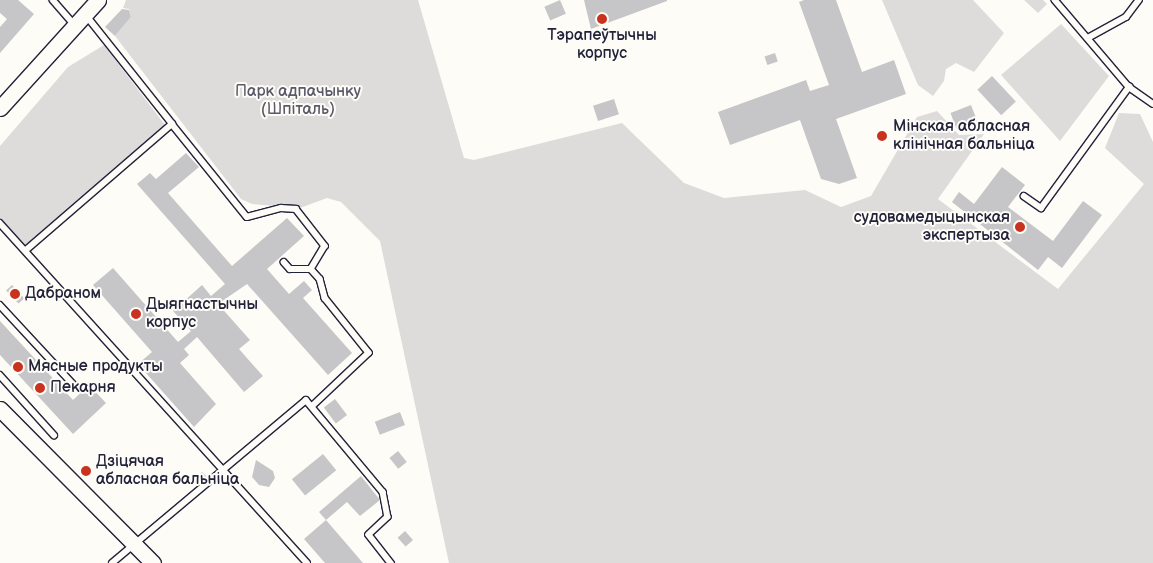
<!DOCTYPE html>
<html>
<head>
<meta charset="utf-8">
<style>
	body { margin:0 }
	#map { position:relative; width:1153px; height:563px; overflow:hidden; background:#fdfcf7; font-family:"Balsamiq Sans",sans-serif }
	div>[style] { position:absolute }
	.green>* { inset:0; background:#dddcdb }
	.building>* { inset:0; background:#c6c6c8; transform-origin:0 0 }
	.roads { filter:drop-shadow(1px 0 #22223b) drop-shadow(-1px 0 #22223b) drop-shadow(0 1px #22223b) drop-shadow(0 -1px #22223b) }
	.lane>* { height:5.5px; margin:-2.75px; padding:0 2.75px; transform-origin:2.75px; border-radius:2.75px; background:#fdfcf7 }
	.secondary>* { height:15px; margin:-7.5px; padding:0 7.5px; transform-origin:7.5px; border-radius:7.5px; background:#fdfcf7 }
	.dots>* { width:14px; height:14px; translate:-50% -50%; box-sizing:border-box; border:2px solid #fdfcf7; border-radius:50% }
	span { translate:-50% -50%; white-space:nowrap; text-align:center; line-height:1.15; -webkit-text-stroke:4px #fdfcf7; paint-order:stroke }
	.poi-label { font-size:16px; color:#22223b }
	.left { translate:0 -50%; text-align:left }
	.right { translate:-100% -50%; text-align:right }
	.park-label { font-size:16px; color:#5a5a6b }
</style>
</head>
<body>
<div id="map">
	<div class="green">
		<i style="clip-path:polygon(126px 0,418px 0,464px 158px,474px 160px,622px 123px,684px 183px,724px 198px,805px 190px,841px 207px,871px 196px,917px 117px,937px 111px,959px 135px,984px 134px,938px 199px,1058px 289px,1144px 184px,1105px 148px,1119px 113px,1140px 114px,1153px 142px,1153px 563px,449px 563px,380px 241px,341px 202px,327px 198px,300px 208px,252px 204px,241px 199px,115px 36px,131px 17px,129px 9px,123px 8px)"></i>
		<i style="clip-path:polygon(882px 0,973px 0,1004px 33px,974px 72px,956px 63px,946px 69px,944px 81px,933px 96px,918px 85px)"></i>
		<i style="clip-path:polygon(1024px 0,1043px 0,1047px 4px,1038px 13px)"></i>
		<i style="clip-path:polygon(1061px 24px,1109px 76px,1060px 141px,1001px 75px)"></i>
		<i style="clip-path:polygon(104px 45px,165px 125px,22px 250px,0 226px,0 146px,68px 67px)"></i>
	</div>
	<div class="building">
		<i style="clip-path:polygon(0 0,18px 0,34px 14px,0 53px,0 27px,7px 19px,0 13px)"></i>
		<i style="left:560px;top:0;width:15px;height:17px;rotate:67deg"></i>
		<i style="clip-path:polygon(584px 0,667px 0,667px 1px,591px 29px)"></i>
		<i style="clip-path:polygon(804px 0,836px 0,862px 72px,894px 60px,906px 94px,836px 119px,857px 178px,839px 184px,821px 179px,800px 120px,730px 145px,718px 112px,806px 80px,810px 91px,829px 85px,799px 2px)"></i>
		<i style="clip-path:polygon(122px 9px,129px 10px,131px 17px,115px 36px,105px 27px)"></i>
		<i style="left:775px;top:53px;width:9px;height:11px;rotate:72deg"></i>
		<i style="left:992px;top:76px;width:35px;height:20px;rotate:47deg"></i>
		<i style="left:614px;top:99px;width:16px;height:22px;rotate:72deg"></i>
		<i style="left:971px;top:105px;width:17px;height:22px;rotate:69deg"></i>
		<i style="clip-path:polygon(186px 153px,199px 167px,168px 193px,232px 266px,287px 218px,304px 236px,267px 269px,289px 294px,304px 281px,312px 290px,303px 298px,352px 353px,328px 375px,247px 284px,218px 304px,250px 340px,239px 349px,263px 376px,244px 392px,197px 337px,184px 349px,189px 355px,180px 363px,216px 404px,194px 427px,138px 364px,152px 352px,93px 285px,113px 268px,178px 342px,191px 331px,173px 311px,202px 285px,211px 296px,225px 284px,137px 184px,150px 173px,156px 179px)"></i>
		<i style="clip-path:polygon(1002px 167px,1025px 185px,1008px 207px,1053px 241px,1083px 201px,1102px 215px,1062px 268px,1048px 257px,1038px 270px,952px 202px,959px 192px,974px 204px)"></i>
		<i style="left:12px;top:285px;width:18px;height:8px;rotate:47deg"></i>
		<i style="clip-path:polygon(0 321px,73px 400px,89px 385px,106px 403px,73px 434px,0 355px)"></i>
		<i style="left:335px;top:399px;width:20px;height:14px;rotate:53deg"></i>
		<i style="left:400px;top:412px;width:14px;height:27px;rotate:69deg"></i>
		<i style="left:398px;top:451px;width:14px;height:11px;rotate:51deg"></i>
		<i style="left:323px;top:454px;width:21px;height:40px;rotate:51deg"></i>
		<i style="clip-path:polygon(256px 460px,273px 471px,275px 478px,269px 487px,259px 485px,252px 477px)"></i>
		<i style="clip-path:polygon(202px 472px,207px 477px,200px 483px,196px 477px)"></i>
		<i style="clip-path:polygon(361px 476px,380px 500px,360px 516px,347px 502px,326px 520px,319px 512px)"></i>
		<i style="clip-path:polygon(326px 520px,363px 563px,325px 563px,304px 539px)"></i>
		<i style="left:405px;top:531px;width:12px;height:10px;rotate:48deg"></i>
	</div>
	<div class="roads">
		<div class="lane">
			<i style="left:53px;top:0;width:33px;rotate:49deg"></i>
			<i style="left:1055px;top:0;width:114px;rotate:49.6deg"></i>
			<i style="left:1129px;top:87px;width:29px;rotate:35deg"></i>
			<i style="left:1088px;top:38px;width:43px;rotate:-28.9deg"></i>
			<i style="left:1126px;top:17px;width:21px;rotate:-53deg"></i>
			<i style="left:172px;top:124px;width:119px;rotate:51.1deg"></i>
			<i style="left:247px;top:217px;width:35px;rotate:-15deg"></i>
			<i style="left:281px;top:208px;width:15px;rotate:4deg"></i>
			<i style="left:296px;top:209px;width:47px;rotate:51.9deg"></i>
			<i style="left:325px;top:246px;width:27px;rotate:121deg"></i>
			<i style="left:1024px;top:196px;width:21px;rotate:35deg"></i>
			<i style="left:1041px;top:208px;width:150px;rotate:-54deg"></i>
			<i style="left:0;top:223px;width:458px;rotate:47.9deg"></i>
			<i style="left:26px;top:250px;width:193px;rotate:-40.8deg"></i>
			<i style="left:172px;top:124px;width:138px;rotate:-128.5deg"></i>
			<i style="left:284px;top:262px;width:9px;rotate:49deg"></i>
			<i style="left:290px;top:269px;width:21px"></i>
			<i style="left:311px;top:269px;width:13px;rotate:48deg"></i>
			<i style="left:320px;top:279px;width:20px;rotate:75deg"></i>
			<i style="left:325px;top:298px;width:70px;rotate:51.3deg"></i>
			<i style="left:369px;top:353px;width:76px;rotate:136.6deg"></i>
			<i style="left:0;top:305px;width:112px;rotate:47.2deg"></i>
			<i style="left:0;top:375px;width:81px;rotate:48deg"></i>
			<i style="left:112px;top:563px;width:253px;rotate:-40deg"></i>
			<i style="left:306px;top:400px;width:120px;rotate:50.1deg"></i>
			<i style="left:383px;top:492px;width:25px;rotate:79deg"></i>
			<i style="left:388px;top:517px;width:26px;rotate:137deg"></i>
			<i style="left:369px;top:535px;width:36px;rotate:52deg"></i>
		</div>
		<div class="secondary">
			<i style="left:0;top:108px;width:146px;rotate:-47.8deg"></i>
			<i style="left:0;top:409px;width:217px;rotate:45.2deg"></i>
		</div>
	</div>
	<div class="dots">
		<i style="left:602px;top:19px;background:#c8321e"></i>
		<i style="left:882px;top:136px;background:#c8321e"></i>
		<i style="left:1020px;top:227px;background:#c8321e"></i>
		<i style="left:15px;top:294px;background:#c8321e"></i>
		<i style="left:136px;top:314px;background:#c8321e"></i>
		<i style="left:18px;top:367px;background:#c8321e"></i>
		<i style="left:40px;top:388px;background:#c8321e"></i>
		<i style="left:86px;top:471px;background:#c8321e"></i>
	</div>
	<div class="poi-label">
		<span style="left:602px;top:45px">Тэрапеўтычны<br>корпус</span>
		<span class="left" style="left:893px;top:136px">Мінская абласная<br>клінічная бальніца</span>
		<span class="right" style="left:1010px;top:227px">судовамедыцынская<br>экспертыза</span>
		<span class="left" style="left:25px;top:294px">Дабраном</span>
		<span class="left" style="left:146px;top:314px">Дыягнастычны<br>корпус</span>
		<span class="left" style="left:28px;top:367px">Мясные продукты</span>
		<span class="left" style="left:50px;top:388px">Пекарня</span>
		<span class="left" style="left:96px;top:471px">Дзіцячая<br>абласная бальніца</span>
	</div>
	<div class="park-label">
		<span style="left:298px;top:101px">Парк адпачынку<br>(Шпіталь)</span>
	</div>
</div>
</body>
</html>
